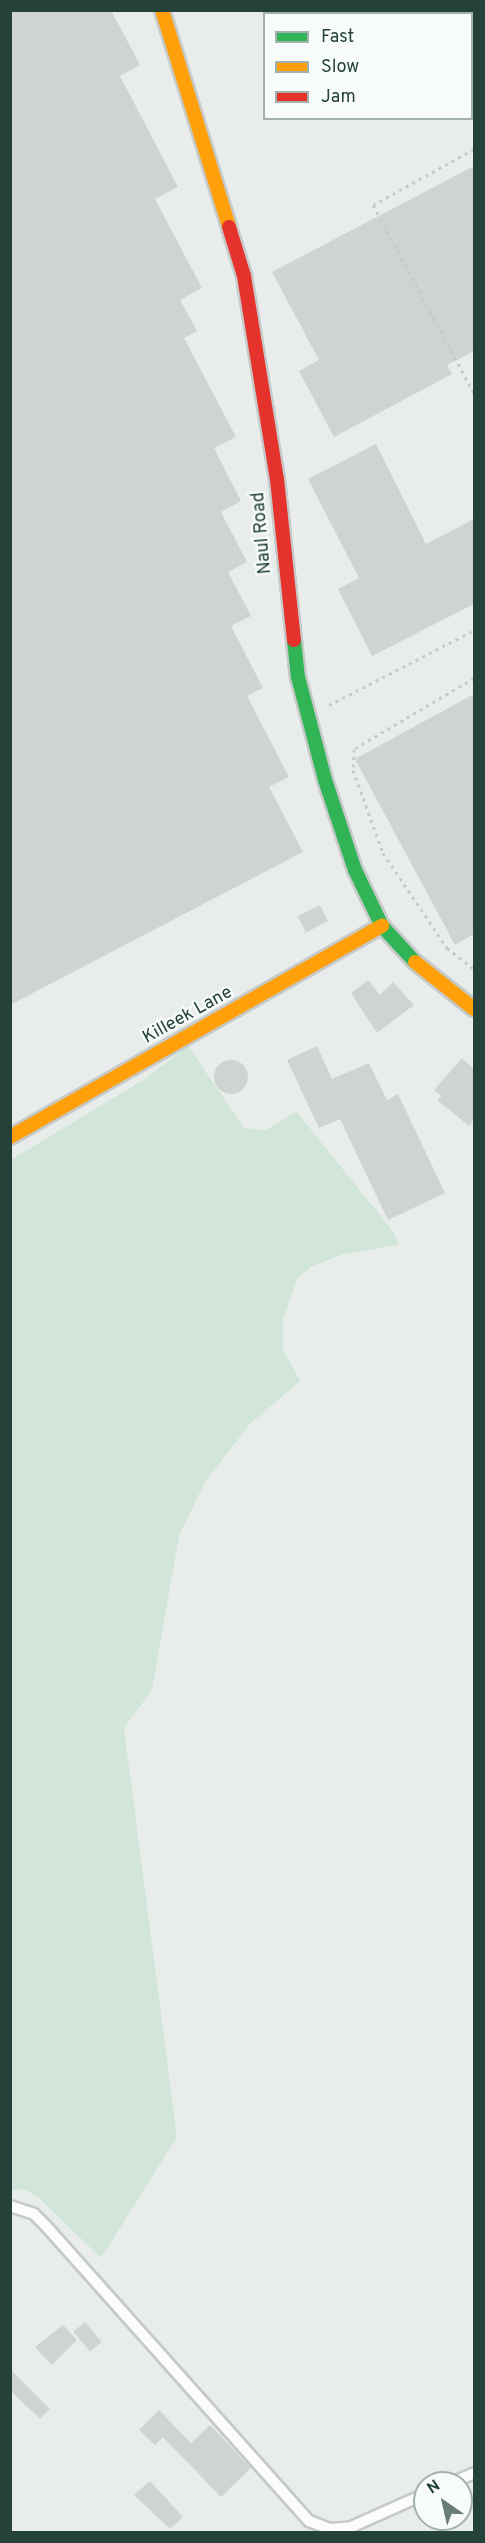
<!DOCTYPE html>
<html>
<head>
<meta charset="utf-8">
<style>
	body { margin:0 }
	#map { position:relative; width:485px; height:2543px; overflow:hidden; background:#e8edeb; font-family:Overpass,sans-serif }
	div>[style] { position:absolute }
	.green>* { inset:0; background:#d1e6d8 }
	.building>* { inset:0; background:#cfd4d2; transform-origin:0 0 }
	.round { border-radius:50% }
	.path>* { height:3px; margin-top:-1.5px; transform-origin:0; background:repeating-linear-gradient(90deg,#c3ccca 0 3px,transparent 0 7.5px) }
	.roads { filter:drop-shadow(2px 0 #c5cac8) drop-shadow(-2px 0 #c5cac8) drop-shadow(0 2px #c5cac8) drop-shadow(0 -2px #c5cac8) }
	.lane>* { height:10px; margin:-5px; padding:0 5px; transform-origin:5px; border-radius:5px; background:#fcfcfc }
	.fast>* { height:14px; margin:-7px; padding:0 7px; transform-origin:7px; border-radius:7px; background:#30b455 }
	.slow>* { height:14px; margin:-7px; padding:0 7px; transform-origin:7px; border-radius:7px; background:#ff9f0a }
	.jam>* { height:14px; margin:-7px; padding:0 7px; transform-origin:7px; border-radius:7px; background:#e5322d }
	span { translate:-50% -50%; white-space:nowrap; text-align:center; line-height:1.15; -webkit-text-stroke:4.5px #f7fbf9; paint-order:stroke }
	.street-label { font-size:18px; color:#24423a }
	.frame { position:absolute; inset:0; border:12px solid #24423a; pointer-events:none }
	.legend { position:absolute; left:263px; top:12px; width:210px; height:108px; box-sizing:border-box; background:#f7fbf9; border:2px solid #a3b1ad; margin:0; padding:8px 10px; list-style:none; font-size:18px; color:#24423a }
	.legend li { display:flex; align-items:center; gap:12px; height:30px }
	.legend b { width:30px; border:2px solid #a3b1ad }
	.north { position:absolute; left:413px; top:2471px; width:60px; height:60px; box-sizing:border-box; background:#f7fbf9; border:2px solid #a3b1ad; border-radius:50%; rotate:326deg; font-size:16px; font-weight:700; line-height:24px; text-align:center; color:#24423a }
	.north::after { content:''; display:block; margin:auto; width:21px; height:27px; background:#697e78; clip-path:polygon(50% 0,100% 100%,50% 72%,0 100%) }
</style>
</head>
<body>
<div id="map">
	<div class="green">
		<i style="clip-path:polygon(188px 1046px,244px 1128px,267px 1130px,296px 1111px,395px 1234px,398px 1245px,344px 1254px,312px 1266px,297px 1279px,283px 1320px,283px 1349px,300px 1381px,250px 1424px,205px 1482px,179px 1536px,152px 1690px,124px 1728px,177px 2137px,101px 2258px,40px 2199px,26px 2190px,11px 2189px,11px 1160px,146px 1078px)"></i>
	</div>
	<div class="building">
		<i style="clip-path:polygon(10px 10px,111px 10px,140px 65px,120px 76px,178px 187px,155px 199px,202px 288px,180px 300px,197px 331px,184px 338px,236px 437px,214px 448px,241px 501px,221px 512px,247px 562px,228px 572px,251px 616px,231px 626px,263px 688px,247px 696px,289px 777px,269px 787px,303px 852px,10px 1005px)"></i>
		<i style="clip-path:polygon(474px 166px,474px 351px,447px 365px,452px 374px,334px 437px,299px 371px,319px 360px,272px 272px)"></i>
		<i style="clip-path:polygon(376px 444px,426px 544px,474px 519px,474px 604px,372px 656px,338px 589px,359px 578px,308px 479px)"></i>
		<i style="clip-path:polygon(474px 694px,474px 934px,455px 945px,355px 759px)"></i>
		<i style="left:320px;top:905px;width:18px;height:25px;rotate:63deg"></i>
		<i style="clip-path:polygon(368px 980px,380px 995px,393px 982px,414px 1005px,377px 1033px,351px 993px)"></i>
		<i style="clip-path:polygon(317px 1046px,332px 1079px,369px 1063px,387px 1100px,398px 1094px,445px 1193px,388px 1220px,340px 1119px,319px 1128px,287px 1060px)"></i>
		<i style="clip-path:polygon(462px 1058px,474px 1069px,474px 1119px,469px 1126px,437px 1100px,441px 1096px,434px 1090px)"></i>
		<i class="round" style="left:214px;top:1060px;width:34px;height:34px"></i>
		<i style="left:85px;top:2322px;width:26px;height:15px;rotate:50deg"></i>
		<i style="clip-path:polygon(63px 2325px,77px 2340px,52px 2365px,35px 2347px)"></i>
		<i style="clip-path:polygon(10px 2369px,50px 2409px,40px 2419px,10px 2390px)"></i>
		<i style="clip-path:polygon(159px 2410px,191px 2443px,210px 2425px,251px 2468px,221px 2497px,163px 2437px,155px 2445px,139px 2430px)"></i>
		<i style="clip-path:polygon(150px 2481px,183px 2517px,170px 2529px,134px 2495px)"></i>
	</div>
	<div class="path">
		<i style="left:474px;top:149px;width:115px;rotate:151deg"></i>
		<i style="left:373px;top:205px;width:213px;rotate:61.8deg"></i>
		<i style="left:474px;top:678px;width:139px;rotate:149.4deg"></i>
		<i style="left:354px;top:749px;width:21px;rotate:93deg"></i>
		<i style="left:353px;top:770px;width:88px;rotate:70.1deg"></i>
		<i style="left:383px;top:853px;width:115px;rotate:56deg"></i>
		<i style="left:447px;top:948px;width:34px;rotate:38deg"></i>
		<i style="left:329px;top:705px;width:163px;rotate:-27.3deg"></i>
	</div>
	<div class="roads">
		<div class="lane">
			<i style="left:10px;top:2206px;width:25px;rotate:18deg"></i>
			<i style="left:34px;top:2214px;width:17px;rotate:45deg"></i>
			<i style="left:46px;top:2226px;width:395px;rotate:48.3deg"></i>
			<i style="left:309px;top:2521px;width:22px;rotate:21deg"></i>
			<i style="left:330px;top:2529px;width:21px;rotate:-5deg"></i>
			<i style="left:351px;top:2527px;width:81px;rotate:-24deg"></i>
			<i style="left:451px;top:2483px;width:25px;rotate:-23deg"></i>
		</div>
		<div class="fast">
			<i style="left:294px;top:640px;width:37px;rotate:84deg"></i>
			<i style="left:298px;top:677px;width:106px;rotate:75.3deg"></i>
			<i style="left:325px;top:780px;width:95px;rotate:71.6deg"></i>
			<i style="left:355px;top:870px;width:62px;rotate:64.3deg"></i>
			<i style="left:382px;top:926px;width:49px;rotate:47.5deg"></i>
		</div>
		<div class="slow">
			<i style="left:162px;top:10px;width:227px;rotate:72.8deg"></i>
			<i style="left:415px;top:962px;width:75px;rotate:38.5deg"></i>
			<i style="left:10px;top:1137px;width:428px;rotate:-29.6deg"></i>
		</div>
		<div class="jam">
			<i style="left:229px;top:227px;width:51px;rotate:73deg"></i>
			<i style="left:244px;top:276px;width:206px;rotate:80.8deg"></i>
			<i style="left:277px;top:479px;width:162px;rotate:84deg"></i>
		</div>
	</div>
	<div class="street-label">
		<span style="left:263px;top:533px;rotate:-95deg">Naul Road</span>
		<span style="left:188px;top:1016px;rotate:-29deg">Killeek Lane</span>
	</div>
	<div class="frame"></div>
	<ul class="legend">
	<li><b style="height:8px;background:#30b455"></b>Fast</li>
	<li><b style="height:8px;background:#ff9f0a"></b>Slow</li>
	<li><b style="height:8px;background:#e5322d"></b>Jam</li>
	</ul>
	<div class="north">N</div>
</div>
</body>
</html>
